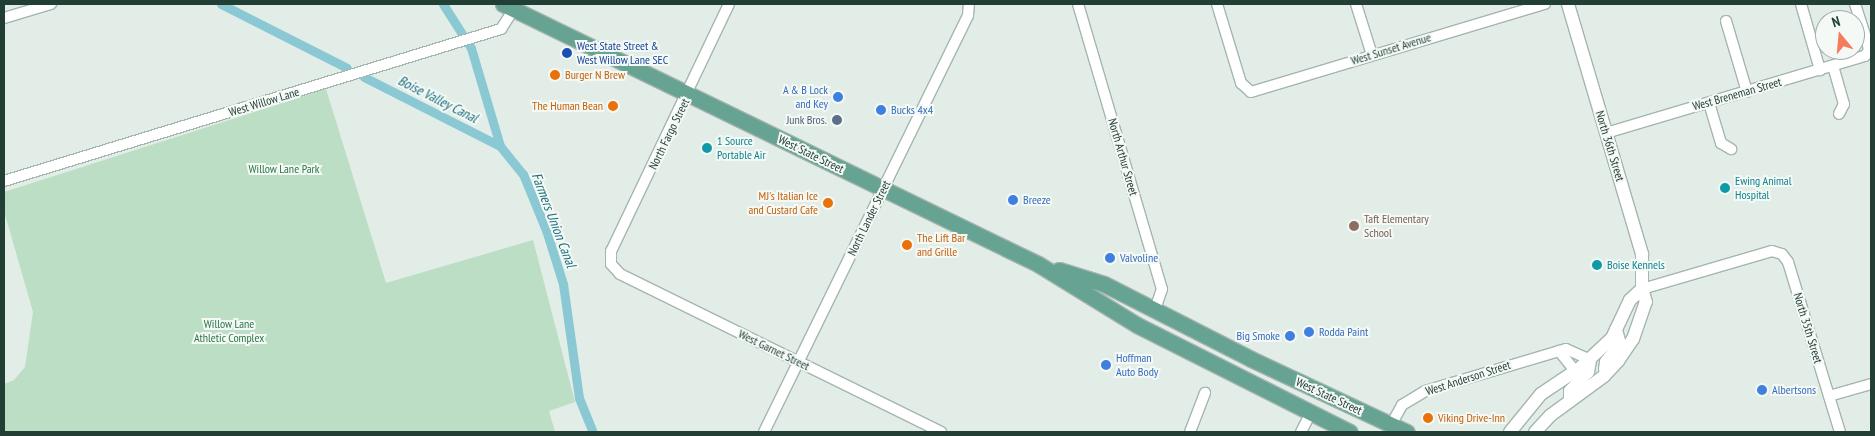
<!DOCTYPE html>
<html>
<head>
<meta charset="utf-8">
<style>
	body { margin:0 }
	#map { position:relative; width:1875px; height:436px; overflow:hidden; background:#e3ede8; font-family:"PT Sans Narrow",sans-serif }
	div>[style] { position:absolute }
	.green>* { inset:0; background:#bbdec4 }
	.canal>* { height:9px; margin:-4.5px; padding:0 4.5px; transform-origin:4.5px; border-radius:4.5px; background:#8ac9d3 }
	.roads { filter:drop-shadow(1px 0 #a5b5af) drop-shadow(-1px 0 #a5b5af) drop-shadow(0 1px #a5b5af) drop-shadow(0 -1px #a5b5af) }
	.minor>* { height:10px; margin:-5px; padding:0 5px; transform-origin:5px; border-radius:5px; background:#fff }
	.tertiary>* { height:12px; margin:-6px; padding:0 6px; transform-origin:6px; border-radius:6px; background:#fff }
	.primary>* { height:15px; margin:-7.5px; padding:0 7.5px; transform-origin:7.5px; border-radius:7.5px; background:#67a392 }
	.dots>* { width:14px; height:14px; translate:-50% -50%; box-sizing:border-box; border:2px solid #f4f9f6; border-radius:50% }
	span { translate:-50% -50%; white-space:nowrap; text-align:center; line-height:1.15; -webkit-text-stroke:4px #f4f9f6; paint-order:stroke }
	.transit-label { font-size:12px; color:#164399 }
	.left { translate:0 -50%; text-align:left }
	.street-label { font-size:12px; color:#223f36 }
	.food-label { font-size:12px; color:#c56008 }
	.right { translate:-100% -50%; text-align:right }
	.shop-label { font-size:12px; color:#366cbe }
	.service-label { font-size:12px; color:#4e5e75 }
	.culture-label { font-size:12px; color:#0d838f }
	.park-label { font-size:12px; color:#2b7647 }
	.education-label { font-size:12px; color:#785e54 }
	.water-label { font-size:14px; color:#1b6e7c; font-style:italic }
	.frame { position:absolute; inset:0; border:5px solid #223f36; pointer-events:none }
	.north { position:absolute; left:1815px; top:10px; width:50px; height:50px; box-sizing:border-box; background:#f4f9f6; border:1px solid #a0afa9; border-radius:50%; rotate:343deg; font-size:14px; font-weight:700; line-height:20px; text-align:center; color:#223f36 }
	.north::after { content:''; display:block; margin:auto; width:18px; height:22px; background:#f47c5a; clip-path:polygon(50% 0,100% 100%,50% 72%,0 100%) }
</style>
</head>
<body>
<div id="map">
	<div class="green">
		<i style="clip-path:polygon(326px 89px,386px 283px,533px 240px,575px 402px,549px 411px,555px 432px,4px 432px,4px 384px,14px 380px,25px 367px,33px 312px,4px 211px,4px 192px)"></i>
	</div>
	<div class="canal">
		<i style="left:221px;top:4px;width:141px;rotate:26.9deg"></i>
		<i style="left:443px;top:4px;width:52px;rotate:57.5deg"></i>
		<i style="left:471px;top:48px;width:102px;rotate:73.5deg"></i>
		<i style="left:500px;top:146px;width:36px;rotate:51deg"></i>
		<i style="left:523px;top:174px;width:61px;rotate:67.7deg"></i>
		<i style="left:546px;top:230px;width:57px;rotate:72.5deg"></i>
		<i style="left:563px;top:284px;width:115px;rotate:82deg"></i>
		<i style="left:579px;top:398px;width:37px;rotate:68deg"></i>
		<i style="left:364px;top:77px;width:153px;rotate:26.9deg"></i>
	</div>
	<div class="roads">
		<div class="minor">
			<i style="left:729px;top:4px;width:274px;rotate:115.5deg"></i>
			<i style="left:611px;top:251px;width:13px;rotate:90deg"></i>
			<i style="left:611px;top:264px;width:13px;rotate:48deg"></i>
			<i style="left:620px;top:274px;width:358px;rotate:26.2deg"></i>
			<i style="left:1078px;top:4px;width:297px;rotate:73.6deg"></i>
			<i style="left:1162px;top:289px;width:21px;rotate:109deg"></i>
			<i style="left:1217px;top:4px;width:83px;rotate:73.1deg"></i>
			<i style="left:1241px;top:83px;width:13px;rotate:42deg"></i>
			<i style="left:1251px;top:92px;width:307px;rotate:-16.7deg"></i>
			<i style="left:1356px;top:4px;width:53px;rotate:72.6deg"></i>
			<i style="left:1801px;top:4px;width:69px;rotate:73.9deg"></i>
			<i style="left:4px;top:18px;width:49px;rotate:-16.6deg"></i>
			<i style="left:1726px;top:21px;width:74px;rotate:73.5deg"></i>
			<i style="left:1833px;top:66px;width:40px;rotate:74deg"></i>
			<i style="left:1844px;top:104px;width:11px;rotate:117deg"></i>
			<i style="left:1709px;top:103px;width:42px;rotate:73.3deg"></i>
			<i style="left:1721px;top:143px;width:12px;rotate:31deg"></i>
			<i style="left:1606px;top:133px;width:270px;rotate:-16.6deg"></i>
			<i style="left:1865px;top:56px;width:7px;rotate:-56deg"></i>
			<i style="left:1869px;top:50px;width:9px;rotate:-103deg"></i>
			<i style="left:1867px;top:41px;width:39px;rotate:-108deg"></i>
			<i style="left:4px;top:181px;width:520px;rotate:-17.01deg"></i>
			<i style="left:501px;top:29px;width:24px;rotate:-57deg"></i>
			<i style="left:1642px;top:289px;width:135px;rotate:-16.3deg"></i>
			<i style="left:1772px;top:251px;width:10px;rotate:17deg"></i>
			<i style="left:1782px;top:254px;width:10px;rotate:53deg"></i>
			<i style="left:1788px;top:262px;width:178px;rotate:73deg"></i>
			<i style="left:1559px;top:351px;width:26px;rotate:51deg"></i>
			<i style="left:1829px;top:396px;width:44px;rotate:-15.9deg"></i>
			<i style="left:1391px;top:425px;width:23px;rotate:-61deg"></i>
			<i style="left:1402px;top:405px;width:27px;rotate:-31deg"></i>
			<i style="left:1425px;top:391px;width:147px;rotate:-16.6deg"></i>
			<i style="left:1566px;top:349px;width:27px;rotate:24deg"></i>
			<i style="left:764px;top:432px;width:464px;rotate:-63.9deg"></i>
			<i style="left:968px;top:15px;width:11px;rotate:-85deg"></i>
			<i style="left:1190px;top:432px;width:42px;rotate:-69deg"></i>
			<i style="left:1301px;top:432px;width:22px;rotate:-63deg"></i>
		</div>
		<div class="tertiary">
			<i style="left:1605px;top:369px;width:7px;rotate:-82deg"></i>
			<i style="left:1606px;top:362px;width:23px;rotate:-52deg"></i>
			<i style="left:1620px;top:344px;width:15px;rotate:-106deg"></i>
			<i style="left:1570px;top:401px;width:10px;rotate:-90deg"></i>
			<i style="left:1570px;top:391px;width:26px;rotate:-47deg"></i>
			<i style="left:1588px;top:372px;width:11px;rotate:-80deg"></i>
			<i style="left:1510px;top:432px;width:49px;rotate:-50.8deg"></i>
			<i style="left:1541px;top:394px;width:48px;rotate:-34deg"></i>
			<i style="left:1581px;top:367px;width:42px;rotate:-43.1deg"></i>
			<i style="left:1612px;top:338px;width:42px;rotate:-64.7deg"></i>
			<i style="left:1630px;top:300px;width:16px;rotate:-43deg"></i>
			<i style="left:1535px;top:432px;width:23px;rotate:-47deg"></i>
			<i style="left:1551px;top:415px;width:66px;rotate:-36.3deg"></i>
			<i style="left:1604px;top:376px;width:21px;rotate:-47deg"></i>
			<i style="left:1618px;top:361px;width:27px;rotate:-56deg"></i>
			<i style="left:1633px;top:339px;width:39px;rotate:-71deg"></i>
			<i style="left:1646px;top:302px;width:14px;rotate:-107deg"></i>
			<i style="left:1642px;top:289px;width:35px;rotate:-90deg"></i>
			<i style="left:1642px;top:254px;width:261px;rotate:-106.5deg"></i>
		</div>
		<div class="primary">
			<i style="left:503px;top:4px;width:595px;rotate:25.92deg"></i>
			<i style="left:1038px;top:264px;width:116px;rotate:31.6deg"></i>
			<i style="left:1137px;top:325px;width:238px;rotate:26.7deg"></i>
			<i style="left:1059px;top:270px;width:47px;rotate:17.3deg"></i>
			<i style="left:1104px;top:284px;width:165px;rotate:27deg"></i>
			<i style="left:1251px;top:359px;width:172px;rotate:25.1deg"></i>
		</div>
	</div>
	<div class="dots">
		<i style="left:567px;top:53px;background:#1a4fb4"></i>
		<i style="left:555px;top:75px;background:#e8710a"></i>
		<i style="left:838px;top:97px;background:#3f7fe0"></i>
		<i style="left:613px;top:106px;background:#e8710a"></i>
		<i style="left:881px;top:110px;background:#3f7fe0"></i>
		<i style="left:837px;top:120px;background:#5c6f8a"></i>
		<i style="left:707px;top:148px;background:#0f9aa8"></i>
		<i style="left:1725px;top:188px;background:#0f9aa8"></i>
		<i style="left:1013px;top:200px;background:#3f7fe0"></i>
		<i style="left:828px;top:203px;background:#e8710a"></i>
		<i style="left:1354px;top:226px;background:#8d6e63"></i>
		<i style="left:907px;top:245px;background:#e8710a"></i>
		<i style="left:1110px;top:258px;background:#3f7fe0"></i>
		<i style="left:1597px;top:265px;background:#0f9aa8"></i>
		<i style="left:1309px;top:332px;background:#3f7fe0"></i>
		<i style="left:1290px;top:336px;background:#3f7fe0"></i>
		<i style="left:1106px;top:365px;background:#3f7fe0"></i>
		<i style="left:1762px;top:390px;background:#3f7fe0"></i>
		<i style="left:1428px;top:418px;background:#e8710a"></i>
	</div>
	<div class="transit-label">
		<span class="left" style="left:577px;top:53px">West State Street &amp;<br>West Willow Lane SEC</span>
	</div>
	<div class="street-label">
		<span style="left:1391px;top:49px;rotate:-17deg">West Sunset Avenue</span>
		<span style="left:1737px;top:94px;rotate:-16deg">West Breneman Street</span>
		<span style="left:264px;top:102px;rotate:-17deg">West Willow Lane</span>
		<span style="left:669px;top:134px;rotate:-64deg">North Fargo Street</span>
		<span style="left:1610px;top:146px;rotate:73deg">North 36th Street</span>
		<span style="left:811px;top:154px;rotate:26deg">West State Street</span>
		<span style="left:1123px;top:157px;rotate:74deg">North Arthur Street</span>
		<span style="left:869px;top:218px;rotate:-64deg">North Lander Street</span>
		<span style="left:1808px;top:328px;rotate:73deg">North 35th Street</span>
		<span style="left:774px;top:350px;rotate:26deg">West Garnet Street</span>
		<span style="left:1468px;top:378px;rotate:-18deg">West Anderson Street</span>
		<span style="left:1329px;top:396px;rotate:25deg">West State Street</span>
	</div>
	<div class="food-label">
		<span class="left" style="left:565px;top:75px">Burger N Brew</span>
		<span class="right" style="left:603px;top:106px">The Human Bean</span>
		<span class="right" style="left:818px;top:203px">MJ's Italian Ice<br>and Custard Cafe</span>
		<span class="left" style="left:917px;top:245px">The Lift Bar<br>and Grille</span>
		<span class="left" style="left:1438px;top:418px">Viking Drive-Inn</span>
	</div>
	<div class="shop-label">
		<span class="right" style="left:828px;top:97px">A &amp; B Lock<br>and Key</span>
		<span class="left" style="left:891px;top:110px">Bucks 4x4</span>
		<span class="left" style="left:1023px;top:200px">Breeze</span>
		<span class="left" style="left:1120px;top:258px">Valvoline</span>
		<span class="left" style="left:1319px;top:332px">Rodda Paint</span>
		<span class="right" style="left:1280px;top:336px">Big Smoke</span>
		<span class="left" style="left:1116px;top:365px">Hoffman<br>Auto Body</span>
		<span class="left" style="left:1772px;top:390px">Albertsons</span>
	</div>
	<div class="service-label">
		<span class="right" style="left:827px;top:120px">Junk Bros.</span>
	</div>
	<div class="culture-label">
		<span class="left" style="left:717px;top:148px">1 Source<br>Portable Air</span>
		<span class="left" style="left:1735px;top:188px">Ewing Animal<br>Hospital</span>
		<span class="left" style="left:1607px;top:265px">Boise Kennels</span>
	</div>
	<div class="park-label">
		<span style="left:284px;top:169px">Willow Lane Park</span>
		<span style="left:229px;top:331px">Willow Lane<br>Athletic Complex</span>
	</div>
	<div class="education-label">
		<span class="left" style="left:1364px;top:226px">Taft Elementary<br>School</span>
	</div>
	<div class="water-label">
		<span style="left:438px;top:99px;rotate:27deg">Boise Valley Canal</span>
		<span style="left:554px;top:220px;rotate:69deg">Farmers Union Canal</span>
	</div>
	<div class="frame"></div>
	<div class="north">N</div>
</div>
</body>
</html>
